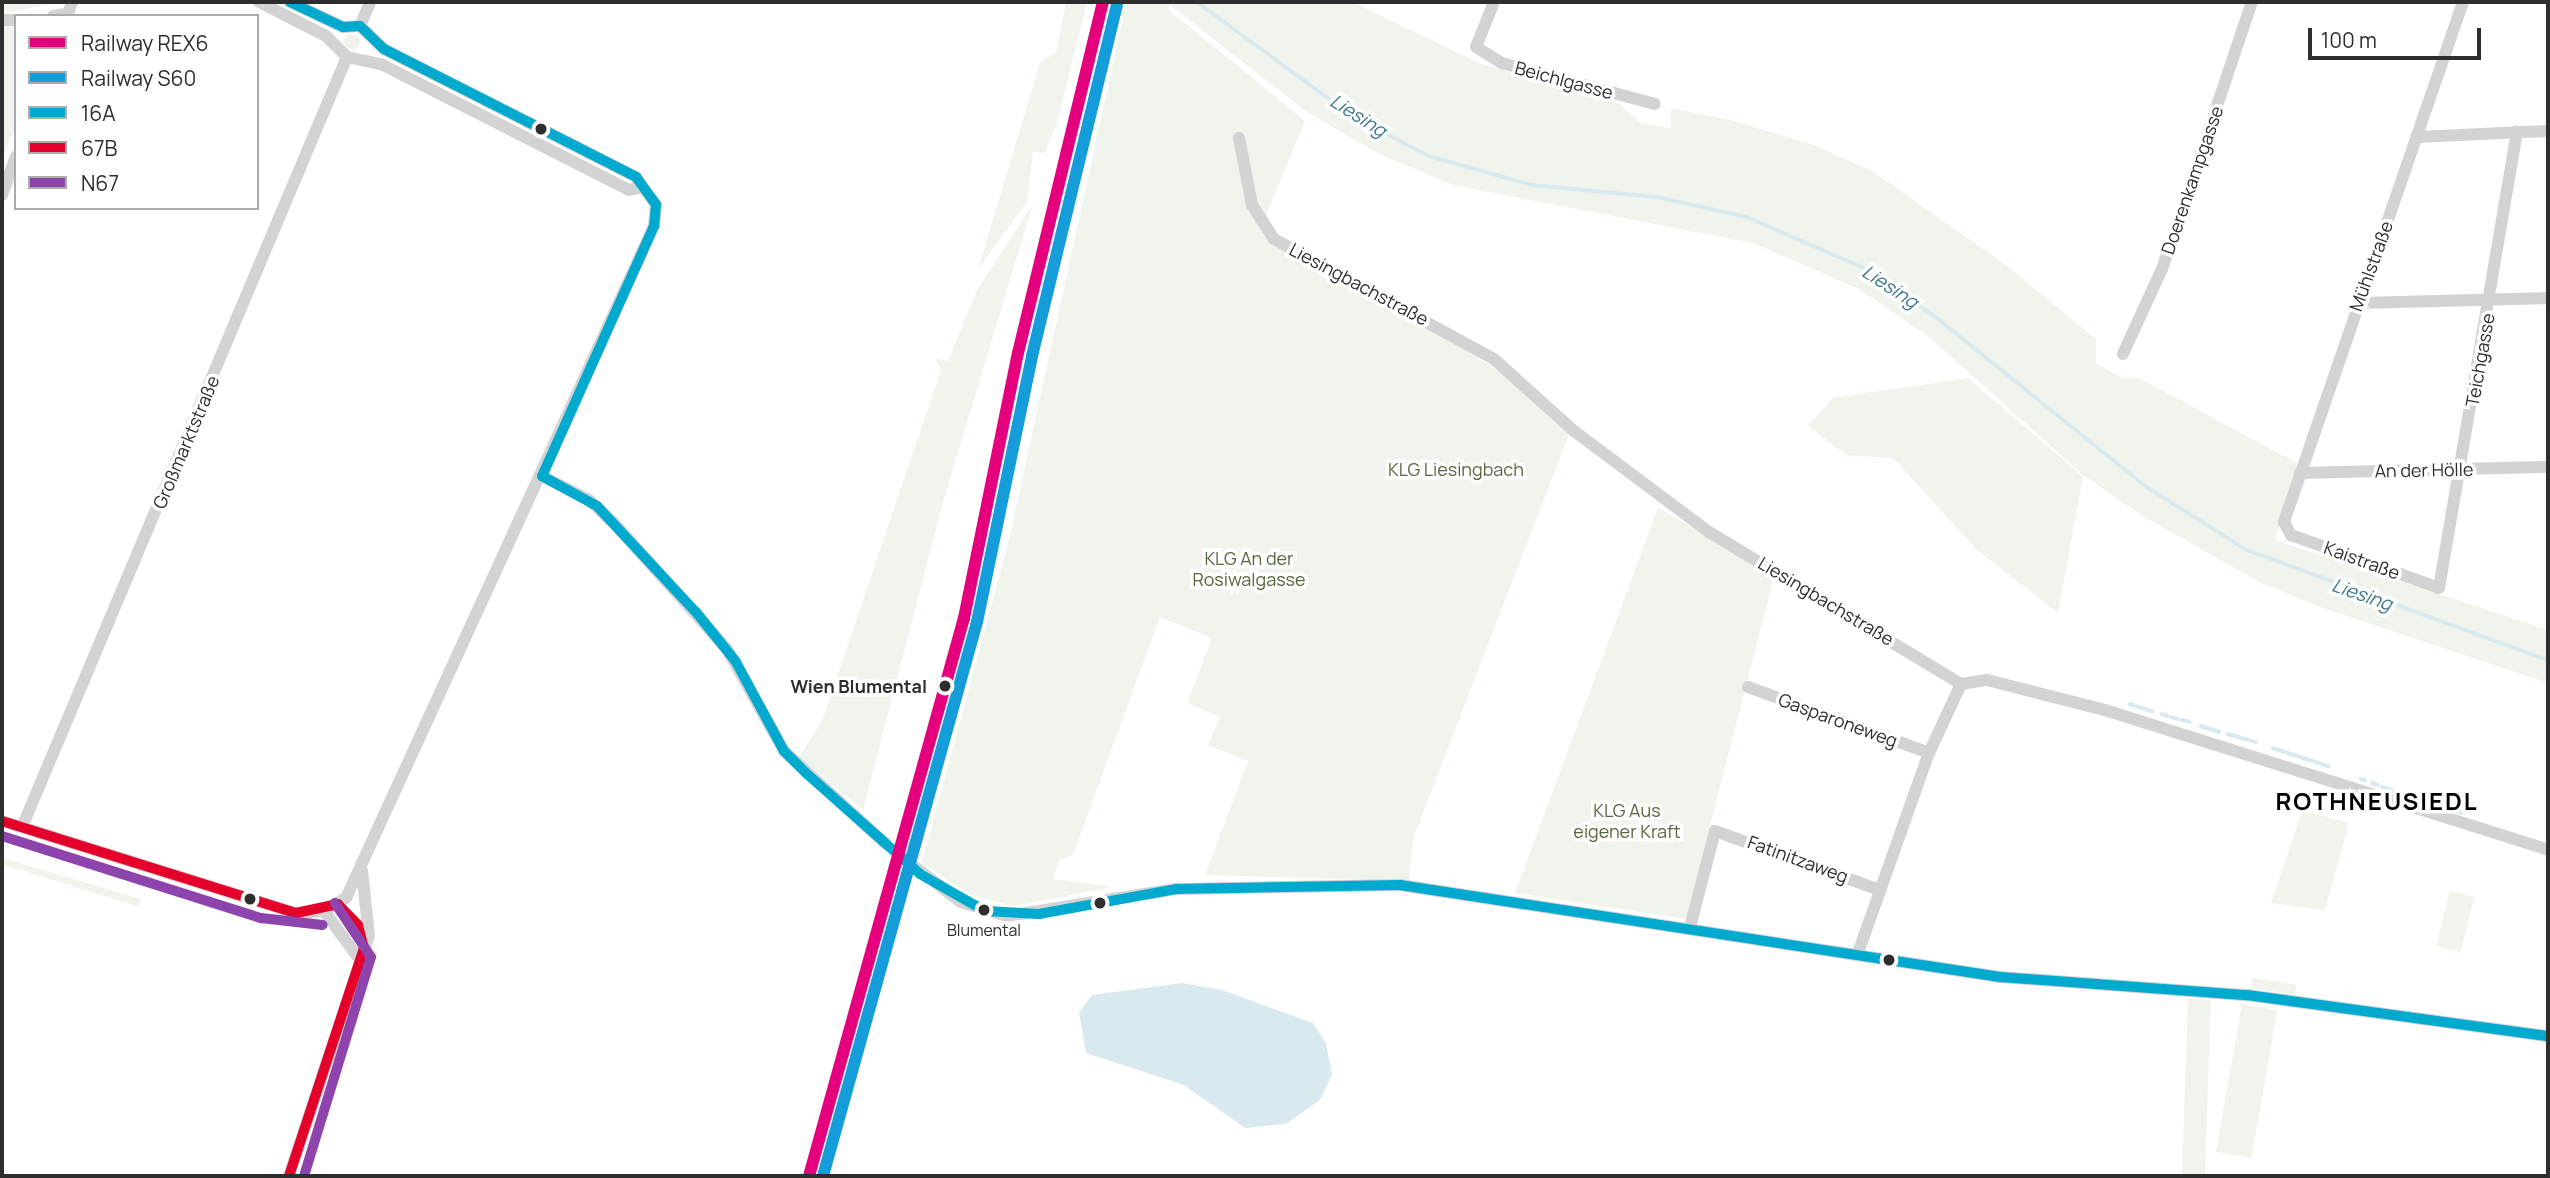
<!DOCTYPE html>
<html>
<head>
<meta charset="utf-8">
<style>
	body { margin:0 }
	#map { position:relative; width:2550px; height:1178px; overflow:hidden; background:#fff; font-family:Manrope,sans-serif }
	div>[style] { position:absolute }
	.green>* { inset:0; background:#f1f4ec; transform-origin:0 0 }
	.round { border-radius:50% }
	.water>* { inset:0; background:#d8eaf0 }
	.stream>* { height:3.5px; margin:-1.75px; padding:0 1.75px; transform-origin:1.75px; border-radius:1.75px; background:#d8eaf0 }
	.minor>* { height:12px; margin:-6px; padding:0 6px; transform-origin:6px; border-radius:6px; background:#d3d3d3 }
	.bus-1>* { height:10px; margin:-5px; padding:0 5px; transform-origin:5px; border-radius:5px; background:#00a9ce }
	.bus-2>* { height:10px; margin:-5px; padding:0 5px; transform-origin:5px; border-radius:5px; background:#e4002b }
	.bus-3>* { height:10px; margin:-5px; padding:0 5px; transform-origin:5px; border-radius:5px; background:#8e44ad }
	.rail-1>* { height:12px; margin:-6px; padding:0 6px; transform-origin:6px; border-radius:6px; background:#e5007d }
	.rail-2>* { height:12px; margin:-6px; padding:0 6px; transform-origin:6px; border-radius:6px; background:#159dd9 }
	.dots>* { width:19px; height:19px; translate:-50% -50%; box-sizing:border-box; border:4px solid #fff; border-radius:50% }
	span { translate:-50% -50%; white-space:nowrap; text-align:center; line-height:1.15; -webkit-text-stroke:7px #fff; paint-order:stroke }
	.bus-label { font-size:16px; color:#2e2e2e }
	.street-label { font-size:18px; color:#2e2e2e }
	.park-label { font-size:18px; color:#56683d }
	.stop-label { font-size:18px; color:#2e2e2e; font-weight:700 }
	.right { translate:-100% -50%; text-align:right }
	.water-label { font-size:19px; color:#3e798e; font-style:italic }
	.district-label { font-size:24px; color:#000; font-weight:700; letter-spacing:2px }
	.frame { position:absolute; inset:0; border:4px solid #2e2e2e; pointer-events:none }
	.legend { position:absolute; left:14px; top:14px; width:245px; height:196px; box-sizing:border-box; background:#fff; border:2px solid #ababab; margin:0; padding:9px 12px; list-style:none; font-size:21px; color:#2e2e2e }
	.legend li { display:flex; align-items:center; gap:14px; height:35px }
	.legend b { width:35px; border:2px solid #ababab }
	.scale { position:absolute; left:2308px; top:28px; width:173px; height:32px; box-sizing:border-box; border:4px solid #2e2e2e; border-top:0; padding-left:9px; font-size:21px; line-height:24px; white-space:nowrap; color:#2e2e2e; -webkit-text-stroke:5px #fff; paint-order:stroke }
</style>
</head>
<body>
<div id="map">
	<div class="green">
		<i style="clip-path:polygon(2px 2px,60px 2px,11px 12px,2px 11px)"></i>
		<i style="clip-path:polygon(1066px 2px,1087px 2px,1057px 123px,1045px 153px,1033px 152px,1027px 202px,978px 269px,1040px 63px,1056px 52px)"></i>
		<i style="clip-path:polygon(1120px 2px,1353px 2px,1479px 63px,1619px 104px,1642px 124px,1671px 128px,1671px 108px,1730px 120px,1814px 145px,1872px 171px,2006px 265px,2096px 339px,2096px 363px,2122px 378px,2139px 378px,2297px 463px,2275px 540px,2548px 630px,2548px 683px,2320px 607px,2259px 582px,2143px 516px,2083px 475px,1929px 337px,1859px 289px,1753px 243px,1453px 185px,1379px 154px,1307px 112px,1170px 5px,1169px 10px,1305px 121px,1262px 225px,1514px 380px,1570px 432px,1413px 839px,1409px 881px,1205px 875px,1248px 761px,1208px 745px,1220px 717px,1187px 703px,1212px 638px,1160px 617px,1073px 855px,1059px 861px,1053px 879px,1113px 887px,1012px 906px,969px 894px,922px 863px,1008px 544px,1123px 18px)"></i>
		<i style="clip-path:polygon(2px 25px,16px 25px,16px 124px,2px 160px)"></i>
		<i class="round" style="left:344px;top:34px;width:16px;height:16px"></i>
		<i style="clip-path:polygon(1033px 204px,943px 502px,863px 810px,799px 757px,822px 721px,941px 370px,935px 358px,948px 361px,977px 290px)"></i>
		<i style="clip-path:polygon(1968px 378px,2083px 477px,2058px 613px,1977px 550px,1893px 458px,1846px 455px,1808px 426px,1833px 398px)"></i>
		<i style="clip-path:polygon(1658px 508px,1775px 573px,1686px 919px,1515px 893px)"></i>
		<i style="clip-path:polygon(2302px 811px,2349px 823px,2325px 910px,2271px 903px)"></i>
		<i style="clip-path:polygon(2px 858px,141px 899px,139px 907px,2px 864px)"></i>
		<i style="left:2450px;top:891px;width:25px;height:57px;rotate:14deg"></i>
		<i style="left:2253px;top:978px;width:44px;height:10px;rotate:9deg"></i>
		<i style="left:2188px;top:999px;width:23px;height:183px;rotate:2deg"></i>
		<i style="left:2242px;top:1004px;width:36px;height:150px;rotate:10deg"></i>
	</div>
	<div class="water">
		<i style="clip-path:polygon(1182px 983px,1222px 990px,1313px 1023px,1326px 1043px,1332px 1075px,1320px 1100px,1286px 1124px,1245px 1128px,1184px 1085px,1086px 1053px,1079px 1013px,1092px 995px)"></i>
	</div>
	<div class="stream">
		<i style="left:1197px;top:2px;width:193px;rotate:36.2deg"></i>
		<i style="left:1353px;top:116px;width:86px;rotate:27.8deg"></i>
		<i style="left:1429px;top:156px;width:107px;rotate:15.7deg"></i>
		<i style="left:1532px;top:185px;width:126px;rotate:5.5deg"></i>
		<i style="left:1657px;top:197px;width:92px;rotate:12.5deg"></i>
		<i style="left:1747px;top:217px;width:125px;rotate:23.5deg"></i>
		<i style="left:1862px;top:267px;width:89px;rotate:34deg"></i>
		<i style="left:1936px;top:317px;width:271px;rotate:38.9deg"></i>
		<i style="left:2147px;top:487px;width:118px;rotate:32.2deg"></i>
		<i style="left:2247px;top:550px;width:320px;rotate:20.1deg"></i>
		<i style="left:2130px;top:704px;width:23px;rotate:18deg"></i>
		<i style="left:2162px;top:714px;width:6px;rotate:18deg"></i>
		<i style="left:2172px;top:717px;width:6px;rotate:18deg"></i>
		<i style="left:2182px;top:720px;width:8px;rotate:14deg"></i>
		<i style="left:2201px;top:726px;width:19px;rotate:18deg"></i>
		<i style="left:2228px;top:734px;width:29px;rotate:16deg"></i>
		<i style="left:2273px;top:748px;width:58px;rotate:18.1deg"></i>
		<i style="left:2361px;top:779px;width:4px;rotate:14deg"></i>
		<i style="left:2372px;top:783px;width:6px;rotate:18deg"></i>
		<i style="left:2382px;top:787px;width:37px;rotate:17deg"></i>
		<i style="left:2427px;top:801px;width:11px;rotate:22deg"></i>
		<i style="left:2456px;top:811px;width:8px;rotate:14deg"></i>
	</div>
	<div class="minor">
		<i style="left:259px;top:2px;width:75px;rotate:26.9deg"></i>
		<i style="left:326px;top:36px;width:30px;rotate:45deg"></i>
		<i style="left:347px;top:57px;width:35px;rotate:12deg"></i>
		<i style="left:381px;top:64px;width:278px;rotate:26.9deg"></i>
		<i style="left:629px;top:190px;width:14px;rotate:-12deg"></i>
		<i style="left:1494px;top:2px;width:48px;rotate:111.8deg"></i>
		<i style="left:1476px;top:47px;width:31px;rotate:32deg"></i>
		<i style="left:1502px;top:63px;width:158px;rotate:15deg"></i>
		<i style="left:2463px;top:2px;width:550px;rotate:109deg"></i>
		<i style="left:2284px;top:522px;width:15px;rotate:62deg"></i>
		<i style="left:2291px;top:535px;width:157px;rotate:19.7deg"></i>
		<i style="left:2439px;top:588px;width:463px;rotate:-80.3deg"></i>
		<i style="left:53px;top:16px;width:14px;rotate:-8deg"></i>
		<i style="left:67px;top:16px;width:15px;rotate:-70deg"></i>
		<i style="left:2px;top:20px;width:14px"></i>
		<i style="left:360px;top:26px;width:26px;rotate:-67deg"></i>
		<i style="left:2416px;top:137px;width:132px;rotate:-2.6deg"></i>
		<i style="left:1239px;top:138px;width:68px;rotate:79deg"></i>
		<i style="left:1252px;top:205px;width:40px;rotate:57.1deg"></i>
		<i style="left:1274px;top:239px;width:251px;rotate:28.6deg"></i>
		<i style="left:1494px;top:359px;width:108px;rotate:42deg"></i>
		<i style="left:1574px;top:431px;width:169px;rotate:36.8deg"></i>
		<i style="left:1709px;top:532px;width:294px;rotate:31.1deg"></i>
		<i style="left:2px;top:195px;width:41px;rotate:-70.3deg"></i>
		<i style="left:2359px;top:303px;width:189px;rotate:-1.5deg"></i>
		<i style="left:2123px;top:354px;width:94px;rotate:-65.4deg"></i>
		<i style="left:2162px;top:269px;width:282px;rotate:-71.4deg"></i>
		<i style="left:2300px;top:473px;width:248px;rotate:-1.4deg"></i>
		<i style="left:542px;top:476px;width:53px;rotate:27.1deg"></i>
		<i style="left:589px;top:500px;width:33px;rotate:43deg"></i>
		<i style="left:613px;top:522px;width:171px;rotate:48.1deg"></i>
		<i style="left:727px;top:649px;width:117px;rotate:60.8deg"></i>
		<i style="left:784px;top:751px;width:138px;rotate:42.4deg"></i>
		<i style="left:1961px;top:684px;width:26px;rotate:-9deg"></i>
		<i style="left:1987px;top:680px;width:122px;rotate:14.3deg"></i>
		<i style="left:2105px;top:710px;width:465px;rotate:17.5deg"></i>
		<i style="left:1748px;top:687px;width:193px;rotate:20deg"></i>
		<i style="left:2px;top:821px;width:308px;rotate:17.4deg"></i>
		<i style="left:296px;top:913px;width:28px;rotate:-4deg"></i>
		<i style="left:324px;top:911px;width:26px;rotate:-31deg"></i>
		<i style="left:346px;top:898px;width:739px;rotate:-65.38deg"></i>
		<i style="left:654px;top:226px;width:21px;rotate:-85deg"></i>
		<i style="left:656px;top:205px;width:34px;rotate:-126deg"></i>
		<i style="left:636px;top:177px;width:283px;rotate:-153.1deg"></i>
		<i style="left:384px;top:49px;width:33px;rotate:-136deg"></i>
		<i style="left:360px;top:26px;width:17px;rotate:177deg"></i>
		<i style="left:343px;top:27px;width:59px;rotate:-154.7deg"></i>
		<i style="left:22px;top:827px;width:836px;rotate:-67.12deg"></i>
		<i style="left:898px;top:854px;width:79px;rotate:37.3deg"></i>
		<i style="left:961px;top:902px;width:48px;rotate:16.9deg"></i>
		<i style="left:1007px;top:916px;width:171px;rotate:-9.1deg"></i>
		<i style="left:1176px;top:889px;width:224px;rotate:-1deg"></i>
		<i style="left:1400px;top:885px;width:607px;rotate:8.72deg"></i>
		<i style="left:2000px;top:977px;width:248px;rotate:4.2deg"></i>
		<i style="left:2247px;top:995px;width:304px;rotate:7.8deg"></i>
		<i style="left:338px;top:904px;width:47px;rotate:54.6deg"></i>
		<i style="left:324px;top:911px;width:56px;rotate:53.7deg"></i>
		<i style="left:1690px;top:927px;width:99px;rotate:-75.4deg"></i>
		<i style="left:1715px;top:831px;width:175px;rotate:19.7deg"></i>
		<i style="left:1858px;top:953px;width:212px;rotate:-70.5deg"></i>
		<i style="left:1929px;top:753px;width:76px;rotate:-65.1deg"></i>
		<i style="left:289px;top:1176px;width:253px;rotate:-71.6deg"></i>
		<i style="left:369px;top:936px;width:66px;rotate:-96.1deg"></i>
	</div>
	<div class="bus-1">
		<i style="left:290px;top:2px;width:59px;rotate:25.3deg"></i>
		<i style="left:343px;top:27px;width:17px;rotate:-3deg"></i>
		<i style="left:360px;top:26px;width:33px;rotate:44deg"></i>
		<i style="left:384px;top:49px;width:283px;rotate:26.9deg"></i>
		<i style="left:636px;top:177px;width:34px;rotate:54deg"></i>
		<i style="left:656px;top:205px;width:21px;rotate:95deg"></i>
		<i style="left:654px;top:226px;width:274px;rotate:114.1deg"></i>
		<i style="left:542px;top:476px;width:63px;rotate:28.6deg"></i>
		<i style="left:597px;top:506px;width:145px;rotate:47deg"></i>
		<i style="left:696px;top:612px;width:64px;rotate:51.3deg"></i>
		<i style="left:736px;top:662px;width:101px;rotate:61.7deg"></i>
		<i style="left:784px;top:751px;width:31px;rotate:45deg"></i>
		<i style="left:806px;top:773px;width:152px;rotate:41.5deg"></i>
		<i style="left:920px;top:874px;width:75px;rotate:29.6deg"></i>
		<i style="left:985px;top:911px;width:54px;rotate:3.2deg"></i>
		<i style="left:1039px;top:914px;width:139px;rotate:-10.3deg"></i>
		<i style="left:1176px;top:889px;width:224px;rotate:-1deg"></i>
		<i style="left:1400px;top:885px;width:607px;rotate:8.72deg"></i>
		<i style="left:2000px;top:977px;width:248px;rotate:4.2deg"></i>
		<i style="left:2247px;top:995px;width:304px;rotate:7.8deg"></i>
	</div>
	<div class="bus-2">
		<i style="left:2px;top:821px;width:308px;rotate:17.4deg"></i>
		<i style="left:296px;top:913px;width:43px;rotate:-12.1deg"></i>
		<i style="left:289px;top:1176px;width:240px;rotate:-71.8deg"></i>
		<i style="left:364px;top:948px;width:24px;rotate:-105deg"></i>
		<i style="left:358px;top:925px;width:29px;rotate:-134deg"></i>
	</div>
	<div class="bus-3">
		<i style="left:2px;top:836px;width:272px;rotate:17.6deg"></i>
		<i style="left:261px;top:918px;width:62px;rotate:6.4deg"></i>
		<i style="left:304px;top:1176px;width:229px;rotate:-73deg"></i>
		<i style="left:371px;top:957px;width:65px;rotate:-123.7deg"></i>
	</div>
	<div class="rail-1">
		<i style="left:809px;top:1176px;width:579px;rotate:-74.48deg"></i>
		<i style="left:964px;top:618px;width:270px;rotate:-78.5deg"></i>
		<i style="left:1018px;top:353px;width:361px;rotate:-76.4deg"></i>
	</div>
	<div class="rail-2">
		<i style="left:823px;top:1176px;width:575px;rotate:-74.47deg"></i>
		<i style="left:977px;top:622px;width:272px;rotate:-78.3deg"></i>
		<i style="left:1032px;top:356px;width:361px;rotate:-76.4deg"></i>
	</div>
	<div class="dots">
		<i style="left:541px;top:129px;background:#2e2e2e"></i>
		<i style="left:945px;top:686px;background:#2e2e2e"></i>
		<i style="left:250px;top:899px;background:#2e2e2e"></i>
		<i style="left:1100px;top:903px;background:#2e2e2e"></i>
		<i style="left:984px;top:910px;background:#2e2e2e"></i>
		<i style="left:1889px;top:960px;background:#2e2e2e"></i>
	</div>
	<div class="bus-label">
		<span style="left:984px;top:930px">Blumental</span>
	</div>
	<div class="street-label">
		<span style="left:1564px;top:80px;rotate:15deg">Beichlgasse</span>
		<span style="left:2192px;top:180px;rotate:-71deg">Doerenkampgasse</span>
		<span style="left:2371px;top:266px;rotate:-70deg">Mühlstraße</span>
		<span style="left:1359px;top:284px;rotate:28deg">Liesingbachstraße</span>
		<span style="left:2480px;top:360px;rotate:-80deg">Teichgasse</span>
		<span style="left:186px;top:442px;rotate:-67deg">Großmarktstraße</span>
		<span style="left:2424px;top:470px;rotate:-1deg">An der Hölle</span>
		<span style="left:2362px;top:560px;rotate:20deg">Kaistraße</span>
		<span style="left:1826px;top:601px;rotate:31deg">Liesingbachstraße</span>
		<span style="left:1838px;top:720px;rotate:20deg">Gasparoneweg</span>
		<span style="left:1798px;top:859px;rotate:20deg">Fatinitzaweg</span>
	</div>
	<div class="park-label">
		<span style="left:1456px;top:469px">KLG Liesingbach</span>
		<span style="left:1249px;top:569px">KLG An der<br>Rosiwalgasse</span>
		<span style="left:1627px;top:821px">KLG Aus<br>eigener Kraft</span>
	</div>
	<div class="stop-label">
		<span class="right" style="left:927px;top:686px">Wien Blumental</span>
	</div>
	<div class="water-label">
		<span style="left:1358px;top:116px;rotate:32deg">Liesing</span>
		<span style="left:1890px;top:287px;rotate:33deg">Liesing</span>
		<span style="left:2362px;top:595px;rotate:19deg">Liesing</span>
	</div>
	<div class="district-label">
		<span style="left:2377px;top:801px">ROTHNEUSIEDL</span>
	</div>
	<div class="frame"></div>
	<ul class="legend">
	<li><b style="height:9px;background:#e5007d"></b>Railway REX6</li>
	<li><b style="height:9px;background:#159dd9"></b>Railway S60</li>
	<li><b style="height:9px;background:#00a9ce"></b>16A</li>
	<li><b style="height:9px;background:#e4002b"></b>67B</li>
	<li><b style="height:9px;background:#8e44ad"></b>N67</li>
	</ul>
	<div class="scale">100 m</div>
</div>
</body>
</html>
